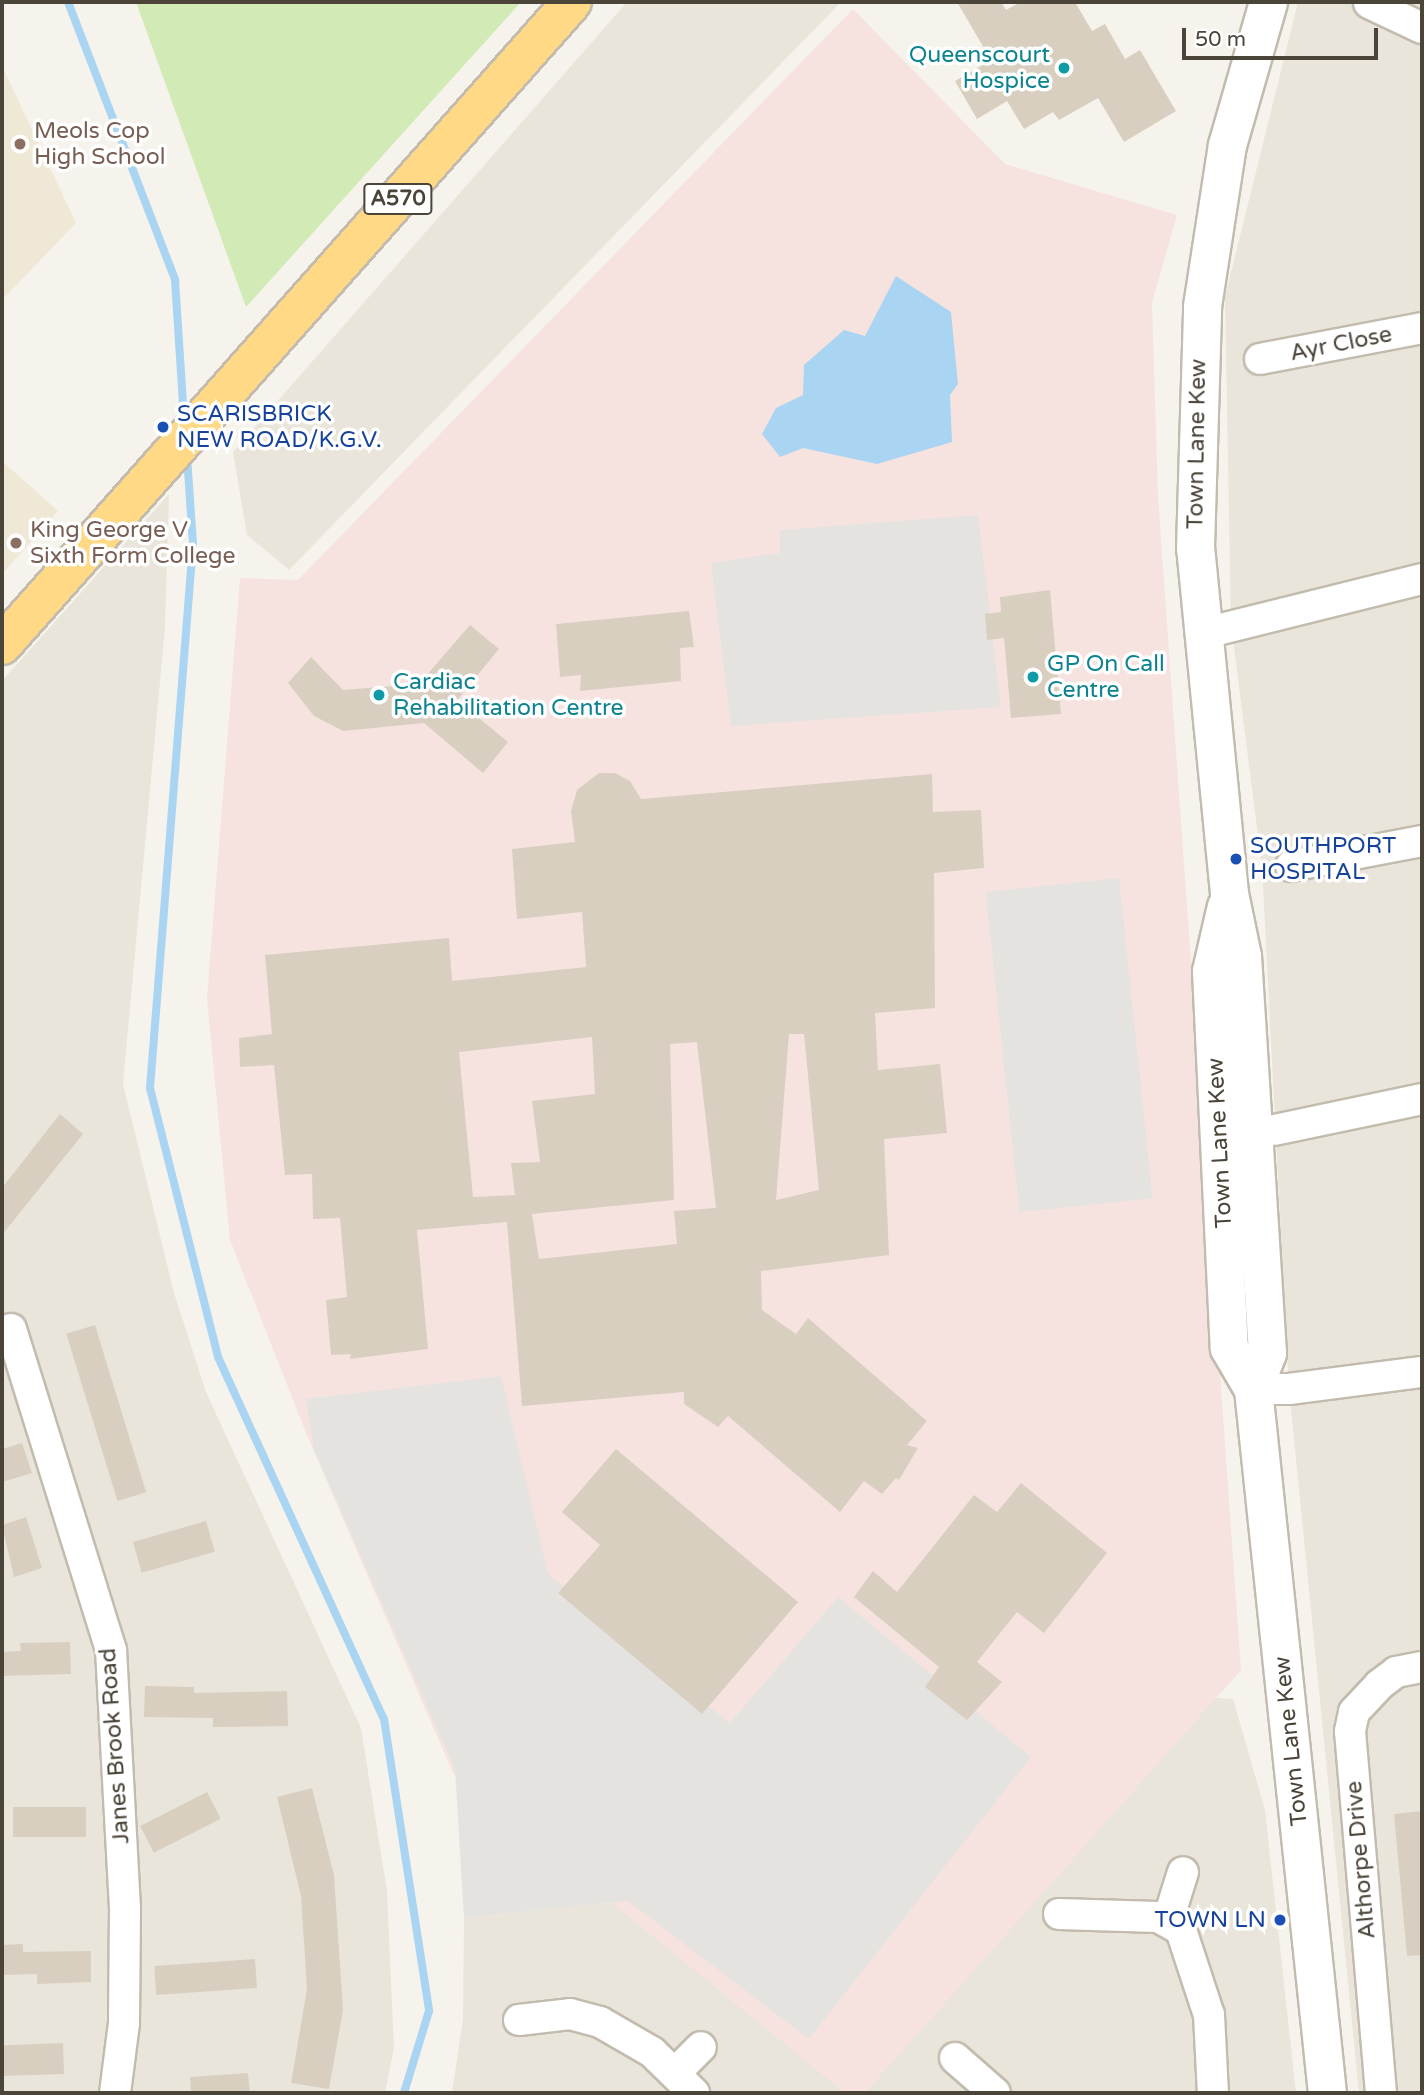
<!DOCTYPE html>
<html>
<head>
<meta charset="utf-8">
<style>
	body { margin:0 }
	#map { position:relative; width:1424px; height:2095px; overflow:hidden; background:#f6f3ec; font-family:"Varela Round",sans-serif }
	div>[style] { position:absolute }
	.residential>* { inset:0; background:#eae5da }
	.education>* { inset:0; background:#efe8d6 }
	.medical>* { inset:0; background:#f6e3e0 }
	.green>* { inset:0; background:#d2eab5 }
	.parking>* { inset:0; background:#e5e3e0; transform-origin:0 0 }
	.water>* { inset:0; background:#a9d4f2 }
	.stream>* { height:8px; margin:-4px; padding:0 4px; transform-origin:4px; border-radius:4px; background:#a9d4f2 }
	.building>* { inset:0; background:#d8cfc1; transform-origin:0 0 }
	.roads { filter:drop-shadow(2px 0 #c2bbae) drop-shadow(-2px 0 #c2bbae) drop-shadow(0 2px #c2bbae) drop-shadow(0 -2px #c2bbae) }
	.minor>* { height:30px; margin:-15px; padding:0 15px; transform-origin:15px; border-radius:15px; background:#fff }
	.tertiary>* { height:37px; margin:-18.5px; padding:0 18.5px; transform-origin:18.5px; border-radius:18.5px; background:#fff }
	.trunk>* { height:38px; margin:-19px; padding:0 19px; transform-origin:19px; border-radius:19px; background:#ffd985 }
	.dots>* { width:19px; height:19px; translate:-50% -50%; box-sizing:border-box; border:4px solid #fff; border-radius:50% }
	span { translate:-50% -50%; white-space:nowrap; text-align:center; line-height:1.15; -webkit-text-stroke:7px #fff; paint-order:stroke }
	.shield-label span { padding:2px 5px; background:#fff; border:2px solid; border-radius:5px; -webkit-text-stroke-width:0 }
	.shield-label { font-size:21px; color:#4b4439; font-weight:700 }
	.culture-label { font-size:23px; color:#0d838f }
	.right { translate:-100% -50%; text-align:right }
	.left { translate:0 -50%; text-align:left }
	.education-label { font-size:23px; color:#785e54 }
	.street-label { font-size:23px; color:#4b4439 }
	.transit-label { font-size:23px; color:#164399 }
	.frame { position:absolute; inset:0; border:4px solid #4b4439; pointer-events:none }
	.scale { position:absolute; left:1182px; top:28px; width:196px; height:32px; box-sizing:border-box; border:4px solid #4b4439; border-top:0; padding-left:9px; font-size:21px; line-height:24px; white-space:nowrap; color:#4b4439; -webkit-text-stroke:5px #fff; paint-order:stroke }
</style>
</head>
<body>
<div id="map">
	<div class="residential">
		<i style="clip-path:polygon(627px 2px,841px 2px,289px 570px,247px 535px,233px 452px)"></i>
		<i style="clip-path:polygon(1298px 2px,1422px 2px,1422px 2093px,1359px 2093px,1289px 1389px,1262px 867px,1231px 624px,1225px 297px)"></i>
		<i style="clip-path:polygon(169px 494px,165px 627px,123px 1084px,174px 1293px,206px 1392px,361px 1728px,387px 1891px,394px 2048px,385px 2093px,2px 2093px,2px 681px)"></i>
		<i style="clip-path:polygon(1131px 1692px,1233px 1699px,1265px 1810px,1296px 2093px,452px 2093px,463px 2019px,464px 1918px,628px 1901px)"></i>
	</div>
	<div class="education">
		<i style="clip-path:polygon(2px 66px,76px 223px,2px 300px)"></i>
		<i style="clip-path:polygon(2px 461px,58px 511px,2px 574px)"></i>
	</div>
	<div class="medical">
		<i style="clip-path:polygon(853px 9px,1005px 164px,1177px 215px,1152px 303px,1158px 496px,1241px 1670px,865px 2093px,845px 2093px,453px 1773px,306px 1433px,230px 1240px,207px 998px,240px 578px,298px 580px)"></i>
	</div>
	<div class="green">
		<i style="clip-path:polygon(136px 2px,521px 2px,246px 307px)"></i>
	</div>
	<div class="parking">
		<i style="clip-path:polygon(978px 515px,1001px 707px,731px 726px,711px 563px,780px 553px,780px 530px)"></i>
		<i style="left:1119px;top:878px;width:322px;height:134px;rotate:84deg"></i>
		<i style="clip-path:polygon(501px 1376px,548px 1574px,730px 1723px,838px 1597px,1031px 1757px,809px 2039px,628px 1901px,464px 1918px,455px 1769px,314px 1450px,306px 1399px)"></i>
	</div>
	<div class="water">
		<i style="clip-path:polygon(896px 276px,951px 312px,958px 384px,950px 395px,952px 442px,877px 464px,803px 448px,780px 457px,762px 434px,776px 408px,803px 395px,804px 365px,844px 330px,865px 336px)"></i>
	</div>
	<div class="stream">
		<i style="left:68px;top:2px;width:298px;rotate:68.9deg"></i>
		<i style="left:175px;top:280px;width:138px;rotate:86.3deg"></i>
		<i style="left:187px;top:456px;width:88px;rotate:86.1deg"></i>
		<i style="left:193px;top:544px;width:546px;rotate:94.52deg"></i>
		<i style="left:150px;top:1088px;width:277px;rotate:75.8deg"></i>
		<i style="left:218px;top:1357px;width:398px;rotate:65.4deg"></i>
		<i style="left:384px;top:1719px;width:295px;rotate:81.2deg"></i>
		<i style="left:429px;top:2011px;width:86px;rotate:107deg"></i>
	</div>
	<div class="building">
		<i style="clip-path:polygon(957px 2px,1001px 2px,1006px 10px,1021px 2px,1075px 2px,1092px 31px,1105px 24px,1125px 59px,1140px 50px,1176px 111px,1124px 142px,1098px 98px,1059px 120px,1053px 112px,1024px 129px,1007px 101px,977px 119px,955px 81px,991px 60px)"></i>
		<i style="clip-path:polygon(1050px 590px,1061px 714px,1011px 718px,1004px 638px,987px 640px,985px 614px,1001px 612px,1000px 597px)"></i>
		<i style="clip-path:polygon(689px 611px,694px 647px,680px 648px,681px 681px,580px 691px,581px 675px,560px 677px,556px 624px)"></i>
		<i style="clip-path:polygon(470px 625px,499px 649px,457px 700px,508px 742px,483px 773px,424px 723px,343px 731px,314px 716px,288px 683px,311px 657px,343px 690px,419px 684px)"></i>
		<i style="clip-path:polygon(evenodd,599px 773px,615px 773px,630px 781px,641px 799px,932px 774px,933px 812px,981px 810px,984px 868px,934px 873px,935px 1008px,875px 1013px,878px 1070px,940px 1064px,947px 1133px,884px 1139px,889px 1255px,761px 1271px,762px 1310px,796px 1334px,808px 1318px,927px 1421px,907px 1445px,918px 1448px,899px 1480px,896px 1478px,882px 1494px,864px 1481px,840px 1512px,728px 1416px,718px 1427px,684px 1404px,684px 1392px,522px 1406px,507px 1222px,417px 1230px,428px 1349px,350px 1359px,351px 1354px,331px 1355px,326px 1300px,347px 1297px,340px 1218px,313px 1219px,312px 1174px,285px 1175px,274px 1065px,240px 1067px,239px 1038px,272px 1034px,265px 955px,449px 938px,452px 981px,586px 967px,582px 912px,517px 919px,512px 849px,575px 842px,571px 811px,577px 790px,599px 773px,789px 1034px,804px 1034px,819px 1190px,776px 1200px,789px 1034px,599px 773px,592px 1037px,595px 1094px,532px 1101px,540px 1162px,511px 1163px,515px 1195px,473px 1197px,459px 1052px,592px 1037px,599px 773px,697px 1042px,716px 1208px,674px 1211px,677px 1244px,539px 1259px,532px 1214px,674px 1200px,670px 1044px,697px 1042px)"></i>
		<i style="clip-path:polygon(60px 1114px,83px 1134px,2px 1235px,2px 1188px)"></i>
		<i style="left:95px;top:1325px;width:175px;height:30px;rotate:73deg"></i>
		<i style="clip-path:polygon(22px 1443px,32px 1473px,2px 1482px,2px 1449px)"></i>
		<i style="clip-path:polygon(616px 1449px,798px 1602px,702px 1714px,558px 1593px,600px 1545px,562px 1512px)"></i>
		<i style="clip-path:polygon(1021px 1483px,1107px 1553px,1044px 1633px,1017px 1612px,977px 1662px,1002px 1682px,967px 1720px,925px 1687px,939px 1667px,854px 1597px,873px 1571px,897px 1592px,974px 1495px,997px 1512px)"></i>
		<i style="clip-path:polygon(26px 1517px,42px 1568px,14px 1577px,2px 1525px)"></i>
		<i style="left:206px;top:1521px;width:32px;height:76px;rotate:74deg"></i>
		<i style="clip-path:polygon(70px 1642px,71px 1674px,2px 1676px,2px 1652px,21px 1651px,20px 1643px)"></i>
		<i style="clip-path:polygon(145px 1686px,194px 1687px,194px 1693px,287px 1691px,288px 1726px,213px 1727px,213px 1718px,144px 1717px)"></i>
		<i style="clip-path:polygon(312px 1788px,334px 1875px,343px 2010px,329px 2089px,291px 2083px,307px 1989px,301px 1896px,277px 1797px)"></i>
		<i style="left:207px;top:1792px;width:30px;height:75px;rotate:63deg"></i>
		<i style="left:86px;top:1807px;width:30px;height:73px;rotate:90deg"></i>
		<i style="clip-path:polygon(1422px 1811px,1422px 1955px,1407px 1956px,1394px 1814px)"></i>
		<i style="clip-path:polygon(23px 1944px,23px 1952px,91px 1951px,91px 1982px,37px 1984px,37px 1974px,2px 1975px,2px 1945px)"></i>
		<i style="left:255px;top:1959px;width:29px;height:101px;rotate:86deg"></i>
		<i style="left:63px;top:2043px;width:31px;height:61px;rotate:88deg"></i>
		<i style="clip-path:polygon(248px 2073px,250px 2093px,191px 2093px,190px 2077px)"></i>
	</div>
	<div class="roads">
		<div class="minor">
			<i style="left:1369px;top:3px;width:59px;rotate:25.3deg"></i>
			<i style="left:1260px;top:359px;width:165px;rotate:-10.8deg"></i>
			<i style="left:1205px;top:633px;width:224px;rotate:-14deg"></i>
			<i style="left:1291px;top:866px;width:133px;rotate:-10.8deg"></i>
			<i style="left:1274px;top:1130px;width:151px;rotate:-11.8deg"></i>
			<i style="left:11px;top:1329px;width:336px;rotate:72.7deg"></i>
			<i style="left:111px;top:1650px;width:258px;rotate:86.9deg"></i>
			<i style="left:125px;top:1908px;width:115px;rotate:90.5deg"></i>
			<i style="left:124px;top:2023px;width:71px;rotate:97.3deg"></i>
			<i style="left:1253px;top:1389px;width:36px"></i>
			<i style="left:1289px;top:1389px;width:134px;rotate:-7.3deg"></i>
			<i style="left:1059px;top:1914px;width:99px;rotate:1.7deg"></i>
			<i style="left:1158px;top:1917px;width:26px;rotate:29deg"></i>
			<i style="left:1181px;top:1930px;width:89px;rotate:71.8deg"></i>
			<i style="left:1209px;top:2015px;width:78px;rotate:87.1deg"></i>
			<i style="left:1168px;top:1920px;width:50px;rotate:-72.6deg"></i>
			<i style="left:519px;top:2020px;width:51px;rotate:-6.7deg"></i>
			<i style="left:570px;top:2014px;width:31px;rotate:15deg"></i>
			<i style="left:600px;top:2022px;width:60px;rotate:30deg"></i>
			<i style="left:652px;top:2052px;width:59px;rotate:44.3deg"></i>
			<i style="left:955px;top:2058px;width:53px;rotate:41.2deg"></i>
			<i style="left:676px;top:2072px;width:35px;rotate:-45deg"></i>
			<i style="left:1381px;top:2093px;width:363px;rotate:-94.9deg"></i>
			<i style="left:1350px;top:1731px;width:19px;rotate:-78deg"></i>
			<i style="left:1354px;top:1712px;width:37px;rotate:-47deg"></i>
			<i style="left:1379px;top:1685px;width:21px;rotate:-37deg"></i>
			<i style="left:1396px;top:1672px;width:26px;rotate:-11deg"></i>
		</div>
		<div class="tertiary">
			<i style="left:1226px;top:906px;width:67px;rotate:103deg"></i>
			<i style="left:1211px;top:971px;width:377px;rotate:87.3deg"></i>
			<i style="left:1229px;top:1348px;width:48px;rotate:59.7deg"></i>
			<i style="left:1253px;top:1389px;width:708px;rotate:84deg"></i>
			<i style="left:1253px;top:1389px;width:39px;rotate:-69deg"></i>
			<i style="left:1267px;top:1353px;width:398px;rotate:-93.6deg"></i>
			<i style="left:1242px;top:956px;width:64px;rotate:-101.7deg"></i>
			<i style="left:1229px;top:893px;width:347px;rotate:-95.6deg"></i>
			<i style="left:1195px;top:548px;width:242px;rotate:-88.3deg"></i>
			<i style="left:1202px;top:306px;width:163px;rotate:-81.2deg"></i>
			<i style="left:1227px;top:145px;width:149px;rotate:-74deg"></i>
		</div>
		<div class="trunk">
			<i style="left:2px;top:645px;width:859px;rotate:-48.44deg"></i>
		</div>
	</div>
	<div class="dots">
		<i style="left:1064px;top:68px;background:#0f9aa8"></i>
		<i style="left:20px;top:144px;background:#8d6e63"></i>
		<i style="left:163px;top:427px;background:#1a4fb4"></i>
		<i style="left:16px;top:543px;background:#8d6e63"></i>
		<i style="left:1033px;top:677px;background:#0f9aa8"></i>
		<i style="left:379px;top:695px;background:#0f9aa8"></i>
		<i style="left:1236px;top:859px;background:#1a4fb4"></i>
		<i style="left:1280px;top:1920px;background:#1a4fb4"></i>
	</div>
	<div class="shield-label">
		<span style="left:398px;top:199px">A570</span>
	</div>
	<div class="culture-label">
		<span class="right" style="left:1050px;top:68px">Queenscourt<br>Hospice</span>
		<span class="left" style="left:1047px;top:677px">GP On Call<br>Centre</span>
		<span class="left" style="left:393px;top:695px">Cardiac<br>Rehabilitation Centre</span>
	</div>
	<div class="education-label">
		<span class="left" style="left:34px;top:144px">Meols Cop<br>High School</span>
		<span class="left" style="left:30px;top:543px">King George V<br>Sixth Form College</span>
	</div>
	<div class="street-label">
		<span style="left:1341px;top:344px;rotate:-11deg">Ayr Close</span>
		<span style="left:1197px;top:444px;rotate:-89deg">Town Lane Kew</span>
		<span style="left:1220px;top:1143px;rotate:-93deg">Town Lane Kew</span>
		<span style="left:1291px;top:1741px;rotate:-96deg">Town Lane Kew</span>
		<span style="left:115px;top:1746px;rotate:-94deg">Janes Brook Road</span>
		<span style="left:1361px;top:1860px;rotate:-95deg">Althorpe Drive</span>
	</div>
	<div class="transit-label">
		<span class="left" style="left:177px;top:427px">SCARISBRICK<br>NEW ROAD/K.G.V.</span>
		<span class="left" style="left:1250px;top:859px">SOUTHPORT<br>HOSPITAL</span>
		<span class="right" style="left:1266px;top:1920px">TOWN LN</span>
	</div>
	<div class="frame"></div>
	<div class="scale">50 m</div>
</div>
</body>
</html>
